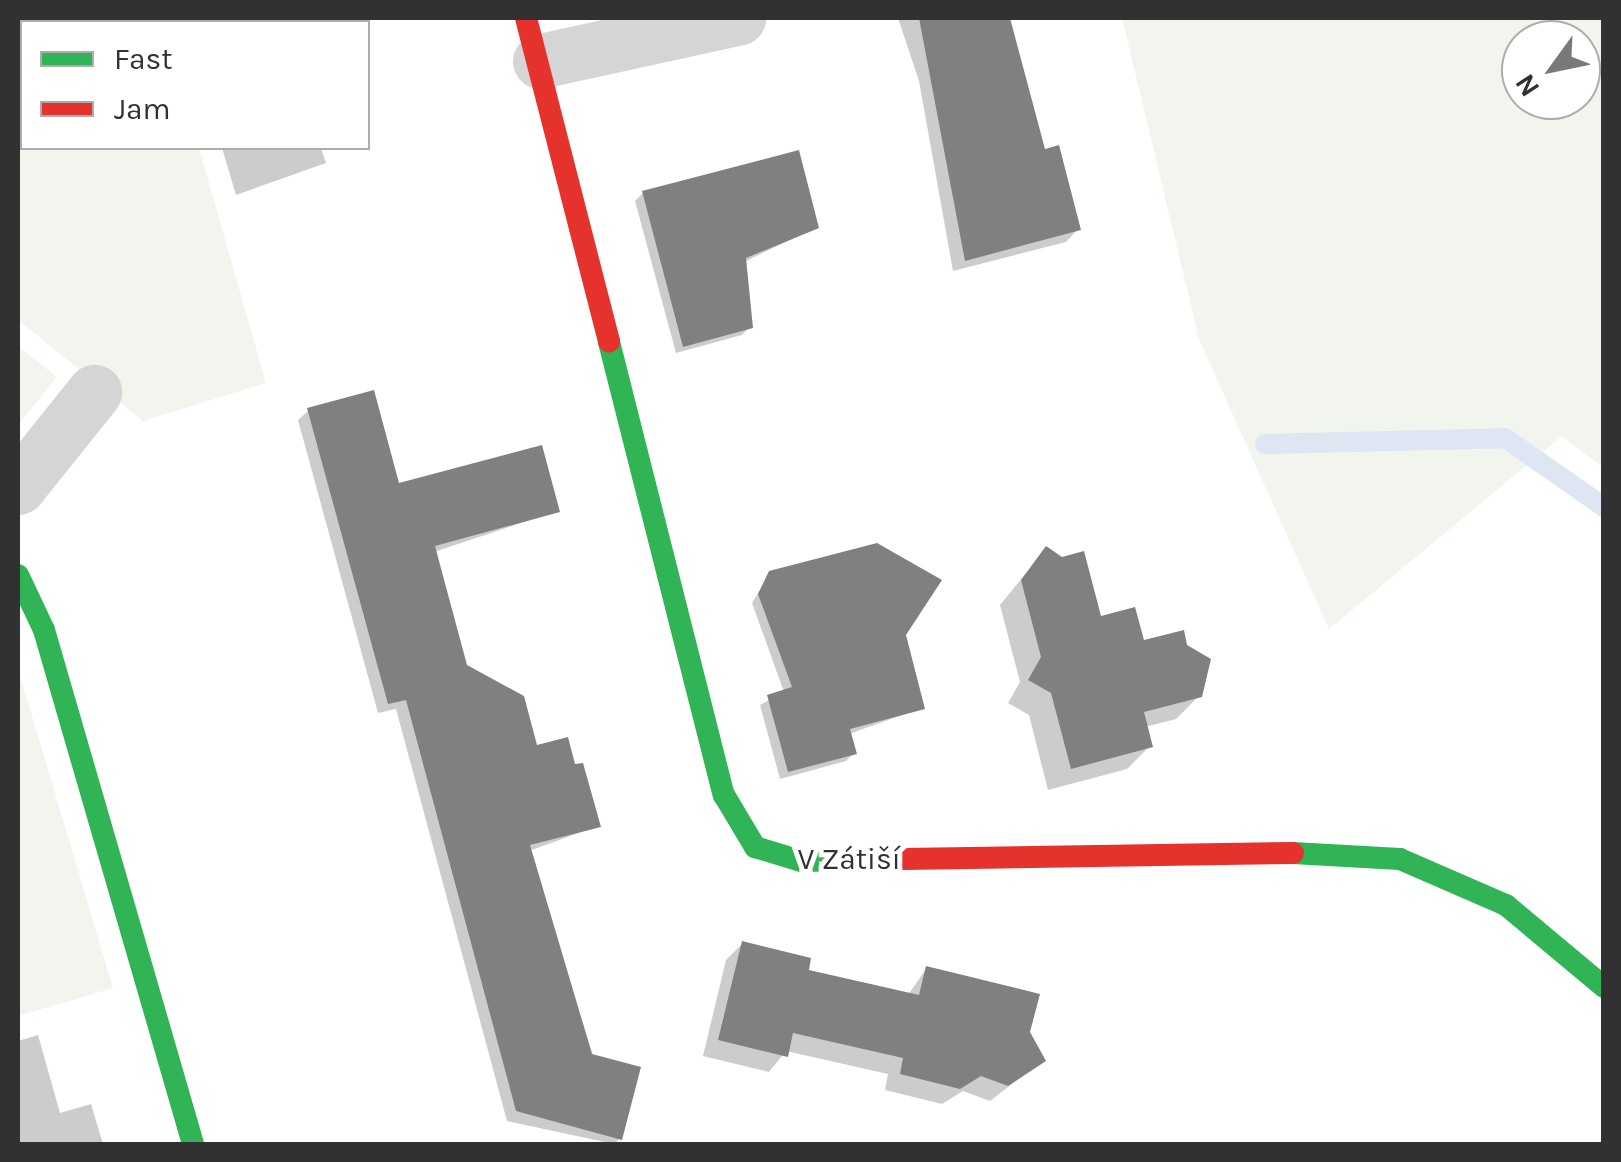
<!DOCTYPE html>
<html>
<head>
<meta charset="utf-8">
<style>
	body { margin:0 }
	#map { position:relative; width:1621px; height:1162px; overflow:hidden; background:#fff; font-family:Karla,sans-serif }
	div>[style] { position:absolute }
	.green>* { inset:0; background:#f1f5ee }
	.shadow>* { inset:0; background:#0003 }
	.stream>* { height:20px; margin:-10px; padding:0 10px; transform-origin:10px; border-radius:10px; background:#dde6f2 }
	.building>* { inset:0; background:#808080 }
	.street>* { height:55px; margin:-27.5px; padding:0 27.5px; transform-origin:27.5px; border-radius:27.5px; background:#d5d5d5 }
	.fast>* { height:22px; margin:-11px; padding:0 11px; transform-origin:11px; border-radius:11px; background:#30b455 }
	.jam>* { height:22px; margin:-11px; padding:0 11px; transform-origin:11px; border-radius:11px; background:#e5322d }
	span { translate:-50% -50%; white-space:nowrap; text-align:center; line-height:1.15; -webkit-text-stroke:10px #fff; paint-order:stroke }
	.street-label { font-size:30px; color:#313131 }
	.frame { position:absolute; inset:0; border:20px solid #313131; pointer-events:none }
	.legend { position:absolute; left:20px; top:20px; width:350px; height:130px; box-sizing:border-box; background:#fff; border:2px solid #adadad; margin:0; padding:12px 18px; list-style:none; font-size:30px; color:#313131 }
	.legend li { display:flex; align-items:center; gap:20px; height:50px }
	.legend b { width:50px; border:2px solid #adadad }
	.north { position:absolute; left:1501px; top:20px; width:100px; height:100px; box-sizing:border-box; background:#fff; border:2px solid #adadad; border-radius:50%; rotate:237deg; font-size:28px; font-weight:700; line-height:40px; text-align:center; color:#313131 }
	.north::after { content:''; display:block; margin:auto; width:35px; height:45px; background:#797979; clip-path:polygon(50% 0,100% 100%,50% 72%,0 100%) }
</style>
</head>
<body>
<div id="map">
	<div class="green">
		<i style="clip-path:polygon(18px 18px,162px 18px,22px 22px,22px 148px,199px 148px,266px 383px,143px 421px,18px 320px)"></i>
		<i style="clip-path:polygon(evenodd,1122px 18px,1603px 18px,1603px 468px,1562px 436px,1329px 629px,1199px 339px,1122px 18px,1521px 40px,1581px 40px,1581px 100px,1521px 100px,1521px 40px)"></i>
		<i style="clip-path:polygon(18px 346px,57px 377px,18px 425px,18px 345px)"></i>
		<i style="clip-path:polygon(18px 669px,113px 988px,18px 1016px)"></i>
	</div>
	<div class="shadow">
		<i style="clip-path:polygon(278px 18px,287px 22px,261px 22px)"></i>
		<i style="clip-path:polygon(898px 18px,1007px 18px,1043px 152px,1078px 229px,1066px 242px,953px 271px,919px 81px)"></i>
		<i style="clip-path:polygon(222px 148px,321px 148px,326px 163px,236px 195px)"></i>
		<i style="clip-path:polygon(643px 193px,817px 227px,744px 262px,750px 327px,742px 335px,676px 353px,635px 201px)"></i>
		<i style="clip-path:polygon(309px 410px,397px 486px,557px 511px,434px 552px,465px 667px,598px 826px,529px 851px,619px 1139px,614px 1144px,507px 1121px,396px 709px,378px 713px,298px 420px)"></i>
		<i style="clip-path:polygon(1046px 549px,1099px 619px,1143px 643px,1199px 696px,1176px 719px,1145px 727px,1150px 746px,1127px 769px,1048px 790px,1029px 715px,1008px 703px,1020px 682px,1000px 605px)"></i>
		<i style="clip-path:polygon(770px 573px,922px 708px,849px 734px,854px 753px,846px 761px,780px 779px,760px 705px,784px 692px,752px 603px)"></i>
		<i style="clip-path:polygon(742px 944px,806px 971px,908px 995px,926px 969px,1028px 1033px,1043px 1060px,990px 1101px,963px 1091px,942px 1104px,885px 1090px,888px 1074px,786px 1051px,769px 1072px,703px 1056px,726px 960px)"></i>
		<i style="clip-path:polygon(38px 1035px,60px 1113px,91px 1104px,103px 1144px,18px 1144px,18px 1041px)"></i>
	</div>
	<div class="stream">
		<i style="left:1265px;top:444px;width:240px;rotate:-1.4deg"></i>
		<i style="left:1505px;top:438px;width:121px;rotate:34.9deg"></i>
	</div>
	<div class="building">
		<i style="clip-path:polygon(919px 18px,1010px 18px,1045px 149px,1059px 145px,1081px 230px,965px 261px)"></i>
		<i style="clip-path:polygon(799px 150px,819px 228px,746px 258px,753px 328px,683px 347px,642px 191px)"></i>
		<i style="clip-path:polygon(374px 390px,399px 483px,542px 445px,560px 512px,435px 546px,467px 665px,524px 696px,537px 745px,568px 737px,575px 764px,583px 763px,601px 827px,530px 845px,592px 1054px,641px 1067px,622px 1140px,516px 1111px,406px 700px,388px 704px,307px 408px)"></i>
		<i style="clip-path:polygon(877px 543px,942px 580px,906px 635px,925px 709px,850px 729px,857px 754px,788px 772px,767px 695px,792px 687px,758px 594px,769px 571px)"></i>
		<i style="clip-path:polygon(1046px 546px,1062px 557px,1084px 551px,1101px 616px,1135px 607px,1144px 640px,1184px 630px,1187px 645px,1211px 659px,1202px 697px,1144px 712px,1153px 747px,1071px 769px,1051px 693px,1028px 680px,1041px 657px,1021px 580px)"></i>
		<i style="clip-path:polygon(742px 941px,811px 958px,809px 970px,919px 995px,926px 966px,1040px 994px,1030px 1032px,1046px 1061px,1008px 1086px,981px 1076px,960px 1089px,900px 1074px,903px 1058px,793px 1033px,788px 1057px,718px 1040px)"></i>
	</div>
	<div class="street">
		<i style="left:540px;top:61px;width:203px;rotate:-12.3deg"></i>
		<i style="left:18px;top:487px;width:122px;rotate:-51.3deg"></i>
	</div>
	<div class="fast">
		<i style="left:609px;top:342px;width:467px;rotate:75.8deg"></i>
		<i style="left:724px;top:795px;width:61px;rotate:59.2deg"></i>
		<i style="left:755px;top:847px;width:48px;rotate:16.9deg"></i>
		<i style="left:801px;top:861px;width:103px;rotate:-1.1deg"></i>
		<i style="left:18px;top:575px;width:61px;rotate:64.7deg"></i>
		<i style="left:44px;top:630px;width:535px;rotate:73.83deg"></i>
		<i style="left:1293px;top:853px;width:107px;rotate:3.2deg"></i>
		<i style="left:1400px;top:859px;width:116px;rotate:23.5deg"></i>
		<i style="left:1506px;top:905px;width:128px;rotate:39.9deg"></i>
	</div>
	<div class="jam">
		<i style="left:526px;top:18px;width:334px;rotate:75.6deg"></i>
		<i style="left:904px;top:859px;width:389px;rotate:-0.9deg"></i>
	</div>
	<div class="street-label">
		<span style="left:849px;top:859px">V Zátiší</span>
	</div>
	<div class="frame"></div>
	<ul class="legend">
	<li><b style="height:12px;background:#30b455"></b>Fast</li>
	<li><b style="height:12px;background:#e5322d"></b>Jam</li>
	</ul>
	<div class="north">N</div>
</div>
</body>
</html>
